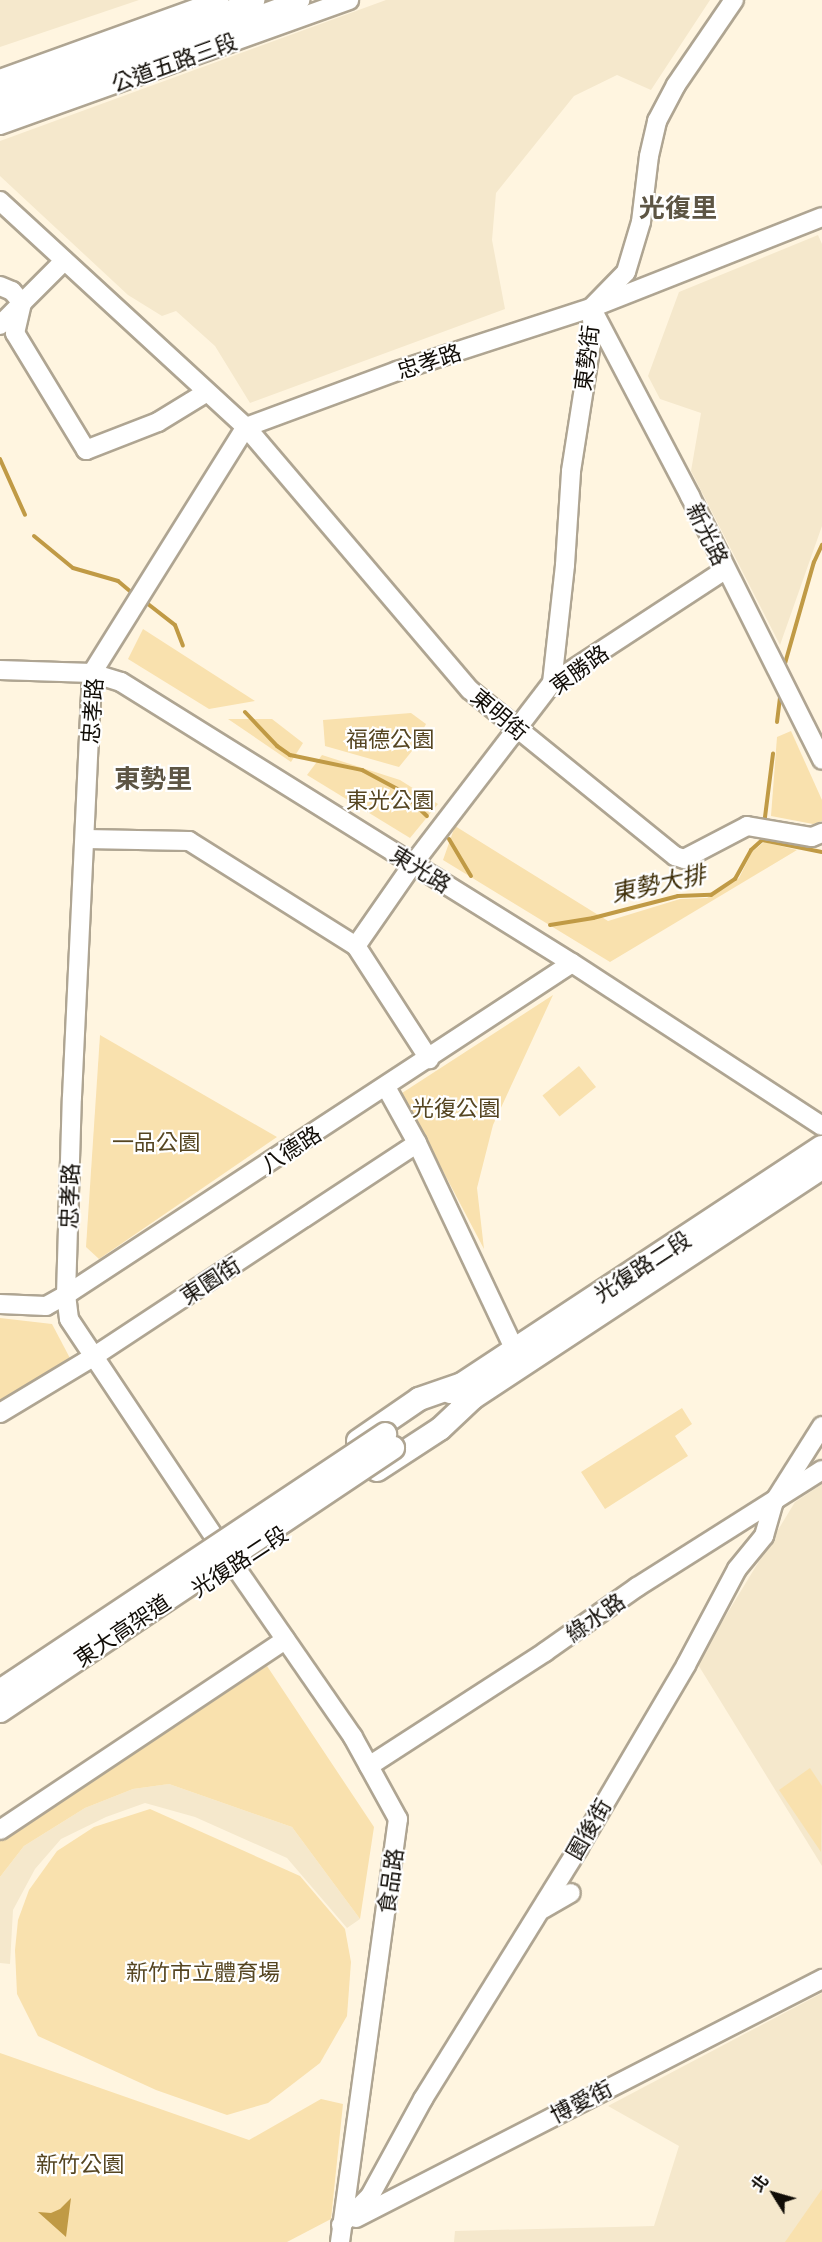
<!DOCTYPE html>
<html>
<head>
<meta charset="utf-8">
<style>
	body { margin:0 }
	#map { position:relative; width:822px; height:2242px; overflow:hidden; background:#fff5e0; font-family:"Exo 2","Noto Sans TC",sans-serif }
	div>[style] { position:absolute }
	.built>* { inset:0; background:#f5e8cc }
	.green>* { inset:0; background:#f9e1ae; transform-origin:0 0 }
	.water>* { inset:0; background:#c09a45 }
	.stream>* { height:4px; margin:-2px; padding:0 2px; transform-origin:2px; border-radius:2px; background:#c09a45 }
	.roads { filter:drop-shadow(2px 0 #afa592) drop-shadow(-2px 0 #afa592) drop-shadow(0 2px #afa592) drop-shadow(0 -2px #afa592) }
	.minor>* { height:18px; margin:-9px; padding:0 9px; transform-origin:9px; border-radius:9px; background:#fff }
	.major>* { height:22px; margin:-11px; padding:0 11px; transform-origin:11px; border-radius:11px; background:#fff }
	.bridges { filter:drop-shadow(2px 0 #afa592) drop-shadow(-2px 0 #afa592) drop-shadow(0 2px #afa592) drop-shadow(0 -2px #afa592) }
	.major-bridge>* { height:22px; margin:-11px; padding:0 11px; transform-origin:11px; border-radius:11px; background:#fff }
	span { translate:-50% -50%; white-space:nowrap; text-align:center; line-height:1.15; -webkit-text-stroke:4.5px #fff; paint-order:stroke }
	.street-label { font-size:22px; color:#110d07 }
	.park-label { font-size:22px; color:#554521 }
	.water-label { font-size:24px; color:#3d2d07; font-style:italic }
	.quarter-label { font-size:26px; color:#5d5544; font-weight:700 }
	.north { position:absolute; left:744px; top:2164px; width:60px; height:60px; -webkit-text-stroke:4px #fff; paint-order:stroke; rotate:307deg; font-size:16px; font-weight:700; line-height:24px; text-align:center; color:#110d07 }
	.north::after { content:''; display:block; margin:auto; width:21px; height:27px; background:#110d07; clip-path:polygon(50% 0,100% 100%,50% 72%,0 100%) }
</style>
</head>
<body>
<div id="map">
	<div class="built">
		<i style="clip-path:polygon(0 0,139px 0,0 47px)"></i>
		<i style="clip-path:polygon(386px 0,710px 0,651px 90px,617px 75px,574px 96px,496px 193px,492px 240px,505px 309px,250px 403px,215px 346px,176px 311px,162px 316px,128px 295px,0 176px,0 141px)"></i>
		<i style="clip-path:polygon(818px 235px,822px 244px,822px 526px,780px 645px,691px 471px,701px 413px,660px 399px,648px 376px,679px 292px)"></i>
		<i style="clip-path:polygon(822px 1484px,822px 1866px,697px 1663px,795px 1502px)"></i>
		<i style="clip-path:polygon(169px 1784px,292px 1827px,360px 1919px,347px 1928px,287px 1858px,195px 1817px,145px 1803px,106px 1817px,61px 1839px,35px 1869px,13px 1910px,10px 1964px,0 1963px,0 1877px,24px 1846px,85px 1808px,133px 1789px)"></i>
		<i style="clip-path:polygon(822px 1993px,822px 2242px,454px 2242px,455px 2231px,654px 2226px,679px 2146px,608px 2106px)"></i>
	</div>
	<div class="green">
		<i style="clip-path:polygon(143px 629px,255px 701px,209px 709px,128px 659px)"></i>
		<i style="clip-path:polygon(411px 713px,426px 724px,412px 751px,399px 767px,325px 746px,323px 720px)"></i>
		<i style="clip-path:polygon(228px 719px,272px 719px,303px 743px,291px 762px)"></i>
		<i style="clip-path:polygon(791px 731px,822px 800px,822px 821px,813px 824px,771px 816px,777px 737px)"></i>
		<i style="clip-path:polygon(322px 755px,400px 780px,438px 804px,410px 838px,307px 775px)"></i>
		<i style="clip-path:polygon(455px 826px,608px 921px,680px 899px,707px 898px,739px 878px,752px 852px,764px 842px,797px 850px,610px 962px,443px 860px)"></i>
		<i style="clip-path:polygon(553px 995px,493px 1125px,477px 1188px,484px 1249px,402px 1093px)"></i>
		<i style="clip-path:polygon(100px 1035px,277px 1137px,99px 1259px,86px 1247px)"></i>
		<i style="left:579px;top:1066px;width:27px;height:47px;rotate:51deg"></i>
		<i style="clip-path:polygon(0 1318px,52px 1324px,72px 1362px,0 1405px)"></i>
		<i style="clip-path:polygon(682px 1408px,692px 1424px,675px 1436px,688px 1456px,605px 1509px,581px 1472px)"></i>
		<i style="clip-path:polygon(267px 1666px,374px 1827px,360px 1919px,292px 1827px,169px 1784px,133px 1789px,85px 1808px,24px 1846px,0 1877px,0 1839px)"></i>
		<i style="clip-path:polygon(810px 1768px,822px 1786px,821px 1852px,779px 1790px)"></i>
		<i style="clip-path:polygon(150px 1809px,300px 1876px,345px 1929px,351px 1962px,347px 2016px,320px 2063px,268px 2103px,227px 2115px,156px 2090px,38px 2036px,17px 1994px,15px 1950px,18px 1920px,29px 1890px,57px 1851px,94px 1827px)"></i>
		<i style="clip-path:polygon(0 2053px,249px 2140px,321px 2099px,343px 2104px,331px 2219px,287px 2242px,0 2242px)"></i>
		<i style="clip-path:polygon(822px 2189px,822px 2242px,785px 2242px)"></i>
	</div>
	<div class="water">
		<i style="clip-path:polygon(71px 2198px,66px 2237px,38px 2212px,51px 2213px,60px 2209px)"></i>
	</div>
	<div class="stream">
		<i style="left:0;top:459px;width:61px;rotate:65.9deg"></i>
		<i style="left:34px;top:536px;width:50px;rotate:39.4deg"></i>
		<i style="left:73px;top:568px;width:47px;rotate:16.1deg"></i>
		<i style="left:118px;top:581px;width:17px;rotate:40deg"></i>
		<i style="left:148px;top:604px;width:34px;rotate:38deg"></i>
		<i style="left:175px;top:625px;width:22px;rotate:69deg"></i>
		<i style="left:784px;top:667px;width:109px;rotate:-74.1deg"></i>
		<i style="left:814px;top:562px;width:19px;rotate:-65deg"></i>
		<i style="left:245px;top:712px;width:47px;rotate:46.7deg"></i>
		<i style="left:277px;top:746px;width:16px;rotate:35deg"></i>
		<i style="left:290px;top:755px;width:74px;rotate:11.8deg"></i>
		<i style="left:362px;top:770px;width:44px;rotate:28.3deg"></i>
		<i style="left:401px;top:791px;width:36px;rotate:44deg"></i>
		<i style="left:777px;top:722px;width:26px;rotate:-83deg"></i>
		<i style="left:764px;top:825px;width:72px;rotate:-82.8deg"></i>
		<i style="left:449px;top:839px;width:43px;rotate:59.3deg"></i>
		<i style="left:550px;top:925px;width:44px;rotate:-9.2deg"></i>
		<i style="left:593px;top:918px;width:88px;rotate:-14.5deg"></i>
		<i style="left:678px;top:896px;width:33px;rotate:-2deg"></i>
		<i style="left:711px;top:895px;width:29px;rotate:-34deg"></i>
		<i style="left:735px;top:879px;width:33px;rotate:-61deg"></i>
		<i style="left:751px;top:850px;width:15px;rotate:-42deg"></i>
		<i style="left:762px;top:840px;width:61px;rotate:11.3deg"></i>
	</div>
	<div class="roads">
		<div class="minor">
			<i style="left:0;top:79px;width:233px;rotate:-19.8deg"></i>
			<i style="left:0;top:96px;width:273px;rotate:-20.6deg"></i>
			<i style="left:0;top:110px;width:320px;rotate:-20.1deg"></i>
			<i style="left:0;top:125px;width:371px;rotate:-19.7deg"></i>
			<i style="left:0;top:201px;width:334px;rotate:42.6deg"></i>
			<i style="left:246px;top:427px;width:345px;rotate:49.6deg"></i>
			<i style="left:470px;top:690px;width:264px;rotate:39deg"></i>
			<i style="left:675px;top:856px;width:9px;rotate:18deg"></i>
			<i style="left:684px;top:859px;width:71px;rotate:-27.6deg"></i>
			<i style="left:747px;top:826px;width:66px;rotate:9.6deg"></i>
			<i style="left:812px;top:837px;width:11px;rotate:-22deg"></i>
			<i style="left:0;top:286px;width:13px;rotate:23deg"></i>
			<i style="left:12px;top:291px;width:16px;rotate:50deg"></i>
			<i style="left:22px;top:303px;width:31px;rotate:103deg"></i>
			<i style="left:15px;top:333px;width:137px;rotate:58.7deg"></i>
			<i style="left:86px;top:450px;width:77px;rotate:-21.3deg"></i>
			<i style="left:158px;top:422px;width:57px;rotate:-31.5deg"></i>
			<i style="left:594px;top:313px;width:207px;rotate:62.3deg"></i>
			<i style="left:690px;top:496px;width:295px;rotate:63.4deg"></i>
			<i style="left:0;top:325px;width:91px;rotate:-45deg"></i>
			<i style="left:0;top:670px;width:92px;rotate:1.9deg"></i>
			<i style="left:92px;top:673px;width:30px;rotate:17deg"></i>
			<i style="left:121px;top:682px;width:531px;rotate:31.93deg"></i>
			<i style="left:572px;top:963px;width:298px;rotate:33.1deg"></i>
			<i style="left:552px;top:683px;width:119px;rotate:-83.7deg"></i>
			<i style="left:565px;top:565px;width:94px;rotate:-86.3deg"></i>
			<i style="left:571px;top:471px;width:142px;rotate:-81.1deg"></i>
			<i style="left:593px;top:331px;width:23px;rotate:-95deg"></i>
			<i style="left:591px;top:308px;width:50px;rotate:-45.8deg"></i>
			<i style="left:626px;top:272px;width:52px;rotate:-73.3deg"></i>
			<i style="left:641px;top:222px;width:66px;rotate:-83.1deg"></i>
			<i style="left:649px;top:156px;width:36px;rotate:-77deg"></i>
			<i style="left:657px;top:121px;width:41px;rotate:-62.2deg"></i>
			<i style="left:676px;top:85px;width:103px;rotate:-55.7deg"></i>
			<i style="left:86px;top:839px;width:103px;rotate:1.1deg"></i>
			<i style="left:189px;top:841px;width:197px;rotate:32.2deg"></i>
			<i style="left:356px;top:946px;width:135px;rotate:57.1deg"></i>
			<i style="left:356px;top:946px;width:100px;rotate:-55.2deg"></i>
			<i style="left:413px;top:864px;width:228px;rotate:-52.5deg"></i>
			<i style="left:552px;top:683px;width:207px;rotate:-33.2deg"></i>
			<i style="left:386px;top:1087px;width:64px;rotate:61deg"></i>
			<i style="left:417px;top:1143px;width:227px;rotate:64.7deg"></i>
			<i style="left:0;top:1304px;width:46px;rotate:2.5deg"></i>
			<i style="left:46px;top:1306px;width:23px;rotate:-29deg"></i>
			<i style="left:66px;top:1295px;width:605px;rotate:-33.27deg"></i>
			<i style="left:0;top:1413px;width:109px;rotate:-31.1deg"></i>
			<i style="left:93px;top:1357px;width:388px;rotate:-33.4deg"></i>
			<i style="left:369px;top:1766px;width:210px;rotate:-32.9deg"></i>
			<i style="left:545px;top:1652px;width:113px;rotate:-35.2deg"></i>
			<i style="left:637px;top:1587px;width:219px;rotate:-32.3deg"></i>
			<i style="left:0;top:1830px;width:343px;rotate:-33.7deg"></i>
			<i style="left:543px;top:1909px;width:32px;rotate:-30deg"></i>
			<i style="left:356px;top:2218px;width:524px;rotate:-27.15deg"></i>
			<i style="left:341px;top:2225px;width:41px;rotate:-45deg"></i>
			<i style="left:370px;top:2196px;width:111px;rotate:-61.3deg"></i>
			<i style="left:423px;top:2099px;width:296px;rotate:-58.2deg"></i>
			<i style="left:579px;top:1847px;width:211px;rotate:-59.5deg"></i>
			<i style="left:686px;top:1665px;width:109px;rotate:-62deg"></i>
			<i style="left:737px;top:1569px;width:43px;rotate:-50.7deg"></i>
			<i style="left:764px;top:1536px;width:35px;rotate:-74deg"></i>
			<i style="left:774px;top:1502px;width:90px;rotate:-57.7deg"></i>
			<i style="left:340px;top:2242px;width:427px;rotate:-82.2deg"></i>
			<i style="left:398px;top:1819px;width:94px;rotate:-118.8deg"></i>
			<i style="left:353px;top:1737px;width:242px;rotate:-124.7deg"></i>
			<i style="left:215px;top:1538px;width:263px;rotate:-123.7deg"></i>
			<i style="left:69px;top:1319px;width:24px;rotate:-97deg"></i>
			<i style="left:66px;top:1295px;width:198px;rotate:-88.3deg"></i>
			<i style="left:72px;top:1097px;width:424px;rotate:-87.3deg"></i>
			<i style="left:92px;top:673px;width:290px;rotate:-58deg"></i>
			<i style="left:246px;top:427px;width:161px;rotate:-20.3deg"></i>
			<i style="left:397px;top:371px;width:204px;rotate:-18deg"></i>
			<i style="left:591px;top:308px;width:248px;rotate:-21.5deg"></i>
		</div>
		<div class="major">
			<i style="left:450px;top:1392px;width:445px;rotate:-33.4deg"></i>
			<i style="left:462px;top:1405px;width:431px;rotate:-33.4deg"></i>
			<i style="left:358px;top:1441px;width:74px;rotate:-34.5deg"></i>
			<i style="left:419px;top:1399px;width:46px;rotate:-19.2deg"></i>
			<i style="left:377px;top:1470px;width:75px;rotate:-33.1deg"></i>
			<i style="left:440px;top:1429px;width:47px;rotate:-43.3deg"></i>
		</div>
	</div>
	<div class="bridges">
		<div class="major-bridge">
			<i style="left:0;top:1691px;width:463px;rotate:-33.7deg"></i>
			<i style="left:0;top:1711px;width:473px;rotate:-33.8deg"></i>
		</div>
	</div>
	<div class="street-label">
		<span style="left:174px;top:62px;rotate:-20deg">公道五路三段</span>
		<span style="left:586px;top:358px;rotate:-83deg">東勢街</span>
		<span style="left:429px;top:361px;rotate:-18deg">忠孝路</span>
		<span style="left:708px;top:534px;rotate:64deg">新光路</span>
		<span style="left:579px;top:669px;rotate:-36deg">東勝路</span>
		<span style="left:92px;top:711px;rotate:-86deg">忠孝路</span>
		<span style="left:500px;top:714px;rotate:40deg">東明街</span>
		<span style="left:421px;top:869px;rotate:32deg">東光路</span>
		<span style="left:291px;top:1149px;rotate:-33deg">八德路</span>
		<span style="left:69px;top:1196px;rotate:-88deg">忠孝路</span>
		<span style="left:642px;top:1266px;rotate:-33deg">光復路二段</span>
		<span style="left:210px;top:1280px;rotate:-33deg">東園街</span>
		<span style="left:239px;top:1561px;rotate:-33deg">光復路二段</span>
		<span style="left:595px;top:1617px;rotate:-35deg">綠水路</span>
		<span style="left:122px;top:1630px;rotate:-34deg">東大高架道</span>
		<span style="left:588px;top:1829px;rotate:-60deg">園後街</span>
		<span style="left:390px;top:1881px;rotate:-82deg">食品路</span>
		<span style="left:581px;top:2101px;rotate:-27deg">博愛街</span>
	</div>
	<div class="park-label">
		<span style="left:390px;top:739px">福德公園</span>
		<span style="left:390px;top:800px">東光公園</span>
		<span style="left:456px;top:1108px">光復公園</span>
		<span style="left:156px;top:1142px">一品公園</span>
		<span style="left:203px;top:1972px">新竹市立體育場</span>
		<span style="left:80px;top:2164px">新竹公園</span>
	</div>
	<div class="water-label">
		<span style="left:658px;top:883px;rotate:-12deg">東勢大排</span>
	</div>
	<div class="quarter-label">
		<span style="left:678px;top:207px">光復里</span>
		<span style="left:153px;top:778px">東勢里</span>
	</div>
	<div class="north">北</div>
</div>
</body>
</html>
